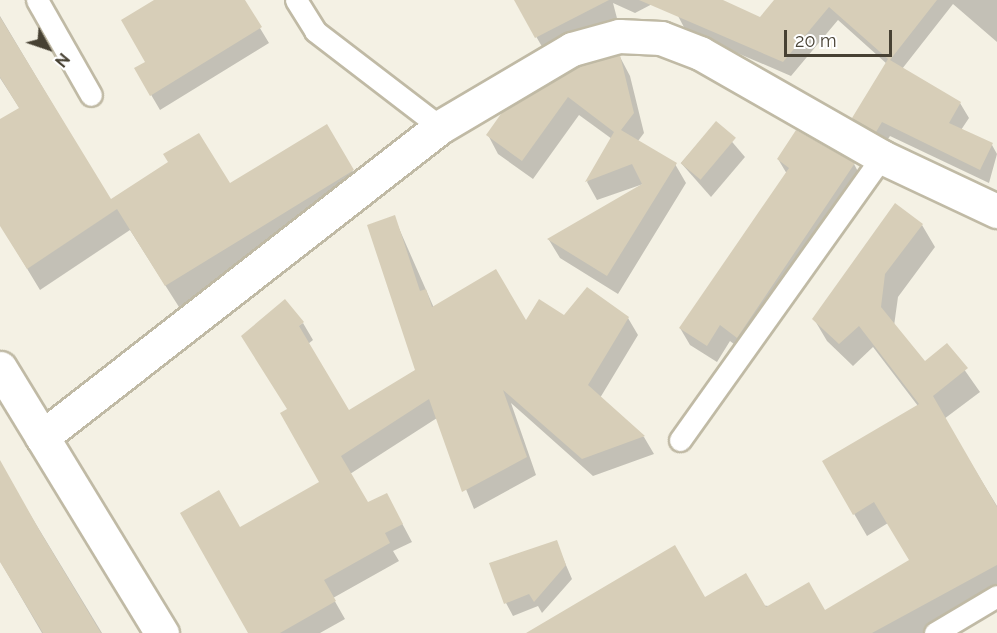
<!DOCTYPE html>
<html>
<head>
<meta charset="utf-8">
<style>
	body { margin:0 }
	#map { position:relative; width:997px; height:633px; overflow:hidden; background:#f4f1e4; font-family:Raleway,sans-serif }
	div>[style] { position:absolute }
	.shadow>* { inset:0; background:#0003 }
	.building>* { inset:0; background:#d7ceb8; transform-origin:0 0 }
	.roads { filter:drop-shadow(2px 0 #c0baa5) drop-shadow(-2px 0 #c0baa5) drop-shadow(0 2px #c0baa5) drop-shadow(0 -2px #c0baa5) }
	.lane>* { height:21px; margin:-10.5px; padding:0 10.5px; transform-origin:10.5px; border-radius:10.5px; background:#fff }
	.street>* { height:33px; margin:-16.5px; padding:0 16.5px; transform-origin:16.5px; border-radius:16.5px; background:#fff }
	span { translate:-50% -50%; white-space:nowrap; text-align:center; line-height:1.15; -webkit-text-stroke:4.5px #fff; paint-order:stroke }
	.north { position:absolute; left:18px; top:18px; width:60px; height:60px; -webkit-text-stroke:4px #fff; paint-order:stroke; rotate:130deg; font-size:16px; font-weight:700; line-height:24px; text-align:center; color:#474133 }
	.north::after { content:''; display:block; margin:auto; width:21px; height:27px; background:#474133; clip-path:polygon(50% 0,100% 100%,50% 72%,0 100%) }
	.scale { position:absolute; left:784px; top:30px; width:108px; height:27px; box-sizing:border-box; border:3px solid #474133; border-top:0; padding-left:8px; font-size:18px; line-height:21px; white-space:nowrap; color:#474133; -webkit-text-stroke:4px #fff; paint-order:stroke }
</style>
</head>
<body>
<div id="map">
	<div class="shadow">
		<i style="clip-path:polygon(186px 0,243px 0,269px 43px,160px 110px,136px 69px,147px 62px)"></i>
		<i style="clip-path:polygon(515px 0,660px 0,635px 13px,613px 3px,618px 22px,548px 57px)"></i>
		<i style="clip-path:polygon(685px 0,720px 0,761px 19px,776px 0,997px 0,997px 42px,953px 4px,902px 69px,960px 103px,969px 118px,961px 130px,992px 145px,997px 154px,989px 183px,890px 136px,884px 145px,862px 133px,853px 118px,887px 64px,838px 20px,791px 76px,686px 31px,678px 16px)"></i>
		<i style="clip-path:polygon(0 16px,111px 202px,229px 185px,326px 126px,365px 192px,179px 307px,130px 230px,40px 290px,0 224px,0 121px,20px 109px,0 78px)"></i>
		<i style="clip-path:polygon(620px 57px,630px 76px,644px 133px,638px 141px,675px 164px,686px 183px,618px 294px,560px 258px,549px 240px,646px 183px,597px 200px,587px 182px,612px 139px,579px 115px,533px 179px,498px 154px,488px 135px)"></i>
		<i style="clip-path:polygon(716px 123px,745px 157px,711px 197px,681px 163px)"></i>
		<i style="clip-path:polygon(778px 159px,854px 164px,863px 181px,747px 354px,730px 341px,717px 362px,690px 345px,680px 328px,787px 174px)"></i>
		<i style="clip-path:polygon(394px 217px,434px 308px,526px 323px,564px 316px,628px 318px,638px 335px,600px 398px,644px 437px,654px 454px,593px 476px,511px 403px,536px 475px,474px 509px,437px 418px,350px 474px,367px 504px,396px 512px,412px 542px,393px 551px,399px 561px,333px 598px,345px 619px,320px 633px,251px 633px,321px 483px,289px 410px,253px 353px,303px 323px,313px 340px,308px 344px,348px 413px,416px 370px)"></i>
		<i style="clip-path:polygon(922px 225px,935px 247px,898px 297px,894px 326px,924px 363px,947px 345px,980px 392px,944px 419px,997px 506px,997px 593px,925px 633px,554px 633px,704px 599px,825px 612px,911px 561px,888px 523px,867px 536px,824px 462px,918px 406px,873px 347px,853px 366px,827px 341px,814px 319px)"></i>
		<i style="clip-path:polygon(0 465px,102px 633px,42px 633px,0 561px)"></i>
		<i style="clip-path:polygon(556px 542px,572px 579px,542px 613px,538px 606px,513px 616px,506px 603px)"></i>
	</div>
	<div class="building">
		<i style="clip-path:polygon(154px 0,245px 0,262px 27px,150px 96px,134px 68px,145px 62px,121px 20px)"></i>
		<i style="clip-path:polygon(514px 0,609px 0,535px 38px)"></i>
		<i style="clip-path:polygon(639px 0,723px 0,760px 17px,774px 0,937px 0,890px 60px,961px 102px,949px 123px,993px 143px,980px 170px,882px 122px,876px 132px,852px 118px,888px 59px,829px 7px,783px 62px)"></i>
		<i style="clip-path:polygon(0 17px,111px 199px,168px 162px,163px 154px,199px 133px,230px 183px,327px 124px,354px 170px,165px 286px,117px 209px,27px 269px,0 226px,0 119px,19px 108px,0 77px)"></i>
		<i style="clip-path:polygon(620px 55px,634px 113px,621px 130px,677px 163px,607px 276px,547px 239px,642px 184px,632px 164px,585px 182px,614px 132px,568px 97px,522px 161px,486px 135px,503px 111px,579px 66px)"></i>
		<i style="left:716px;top:121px;width:26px;height:55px;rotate:40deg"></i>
		<i style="clip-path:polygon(796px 130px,855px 163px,737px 338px,720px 325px,707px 346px,679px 328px,789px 168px,777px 159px)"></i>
		<i style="clip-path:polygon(895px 203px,923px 224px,885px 274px,881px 307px,925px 361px,947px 343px,968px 368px,933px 396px,997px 507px,997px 565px,872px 633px,526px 633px,675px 545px,705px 597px,746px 573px,766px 607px,809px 582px,825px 610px,909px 560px,874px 502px,853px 515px,822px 461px,919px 404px,859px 326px,839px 344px,812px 319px)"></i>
		<i style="clip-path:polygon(395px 215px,420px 291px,426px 289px,432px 307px,496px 269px,526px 320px,539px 299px,564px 315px,587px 287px,629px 317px,588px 385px,645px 436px,582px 459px,503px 390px,527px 457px,462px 492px,429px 399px,341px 456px,368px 502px,387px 493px,403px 524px,385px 533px,390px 543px,324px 580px,336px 601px,280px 633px,248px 633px,180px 513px,219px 490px,240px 527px,319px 482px,280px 413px,287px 409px,241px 336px,285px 299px,304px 322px,299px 326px,349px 410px,415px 370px,367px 225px)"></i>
		<i style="clip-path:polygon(0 460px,41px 533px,101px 633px,43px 633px,0 562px)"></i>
		<i style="clip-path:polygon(557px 540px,566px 565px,534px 602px,529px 594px,504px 604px,489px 563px)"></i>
	</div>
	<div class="roads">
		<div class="lane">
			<i style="left:37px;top:0;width:109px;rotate:60.4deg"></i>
			<i style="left:296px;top:0;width:36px;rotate:58deg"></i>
			<i style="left:315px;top:31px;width:158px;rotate:37.5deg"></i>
			<i style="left:680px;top:440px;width:348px;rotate:-54.5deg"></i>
			<i style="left:935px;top:633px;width:72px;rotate:-30.8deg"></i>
		</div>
		<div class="street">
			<i style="left:0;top:368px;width:311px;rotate:58.6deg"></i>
			<i style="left:42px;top:437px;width:504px;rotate:-37.91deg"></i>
			<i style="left:440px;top:127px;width:153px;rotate:-30.6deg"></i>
			<i style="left:572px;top:49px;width:49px;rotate:-15.5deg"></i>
			<i style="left:619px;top:36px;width:42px;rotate:2.7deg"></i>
			<i style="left:661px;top:38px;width:42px;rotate:21deg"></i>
			<i style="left:700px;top:53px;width:210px;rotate:29.7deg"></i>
			<i style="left:882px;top:157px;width:127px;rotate:25.2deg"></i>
		</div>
	</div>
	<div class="north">N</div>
	<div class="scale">20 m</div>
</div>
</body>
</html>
